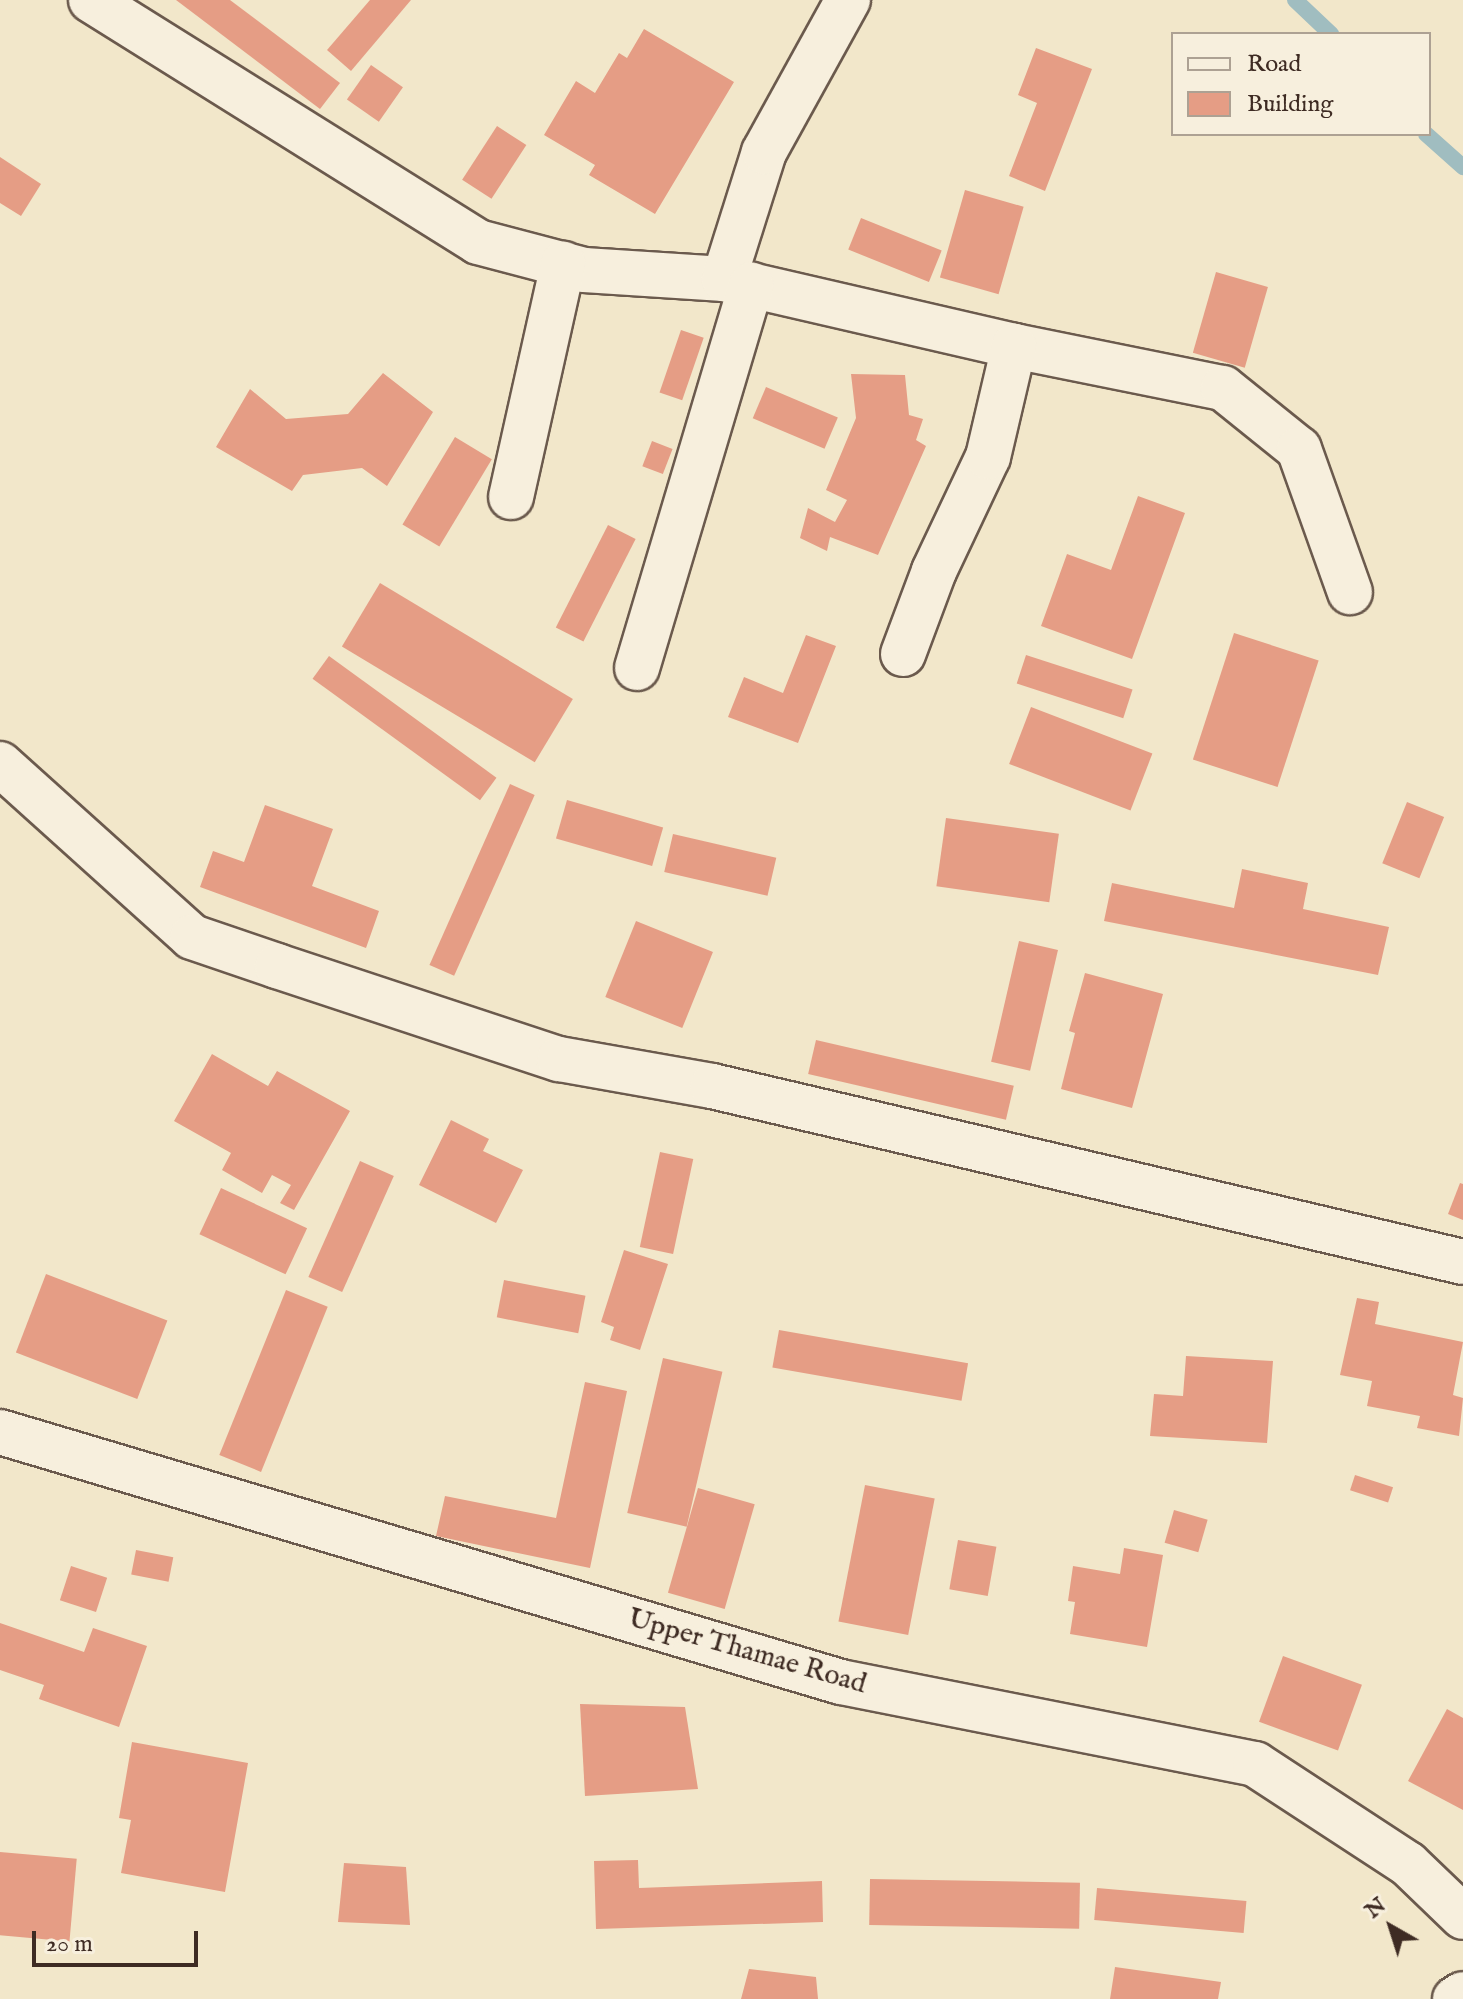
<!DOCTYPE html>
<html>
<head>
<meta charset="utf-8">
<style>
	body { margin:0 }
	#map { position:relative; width:1463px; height:1999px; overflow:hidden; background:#f2e7ca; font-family:"IM FELL English",serif }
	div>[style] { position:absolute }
	.stream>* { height:16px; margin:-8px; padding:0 8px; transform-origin:8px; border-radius:8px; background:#a0bdc0 }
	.building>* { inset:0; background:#e59d85; transform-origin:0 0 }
	.roads { filter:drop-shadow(2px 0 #6b5a4d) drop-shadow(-2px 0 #6b5a4d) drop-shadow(0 2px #6b5a4d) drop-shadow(0 -2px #6b5a4d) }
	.minor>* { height:44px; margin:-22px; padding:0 22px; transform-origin:22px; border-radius:22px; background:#f7efdd }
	span { translate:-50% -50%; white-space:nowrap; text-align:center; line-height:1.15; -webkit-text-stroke:8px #f7efdd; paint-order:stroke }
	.street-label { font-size:28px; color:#3e2b23 }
	.legend { position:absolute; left:1171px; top:32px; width:260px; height:104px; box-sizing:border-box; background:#f7efdd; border:2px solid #ada193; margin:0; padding:10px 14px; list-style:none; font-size:24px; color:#3e2b23 }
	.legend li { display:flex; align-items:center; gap:16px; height:40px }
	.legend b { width:40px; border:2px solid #ada193 }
	.north { position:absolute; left:1351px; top:1887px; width:80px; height:80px; -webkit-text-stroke:6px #f7efdd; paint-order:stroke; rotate:321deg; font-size:22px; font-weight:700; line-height:32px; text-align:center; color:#3e2b23 }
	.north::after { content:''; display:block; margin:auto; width:28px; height:36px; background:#3e2b23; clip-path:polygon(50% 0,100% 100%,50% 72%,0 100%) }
	.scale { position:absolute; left:32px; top:1931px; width:166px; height:36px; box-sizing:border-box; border:4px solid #3e2b23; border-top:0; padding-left:10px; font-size:24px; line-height:28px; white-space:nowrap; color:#3e2b23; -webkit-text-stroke:6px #f7efdd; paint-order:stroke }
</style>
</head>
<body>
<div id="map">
	<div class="stream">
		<i style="left:1295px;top:0;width:50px;rotate:43.4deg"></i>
		<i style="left:1426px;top:134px;width:50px;rotate:41.7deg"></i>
	</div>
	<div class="building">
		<i style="clip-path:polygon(176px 0,230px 0,340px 83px,320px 109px)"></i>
		<i style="clip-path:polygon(370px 0,411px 0,351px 71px,327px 50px)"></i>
		<i style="clip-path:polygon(644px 29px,734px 82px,655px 214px,589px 175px,595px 165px,544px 135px,576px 81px,595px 93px,619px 53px,627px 58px)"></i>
		<i style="clip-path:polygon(1036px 48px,1092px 69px,1045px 191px,1009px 176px,1037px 103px,1018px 95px)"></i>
		<i style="left:371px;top:65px;width:39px;height:42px;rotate:35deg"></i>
		<i style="left:497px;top:126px;width:35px;height:64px;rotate:33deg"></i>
		<i style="clip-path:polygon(0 157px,41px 184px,21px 216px,0 203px)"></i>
		<i style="left:965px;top:190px;width:61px;height:91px;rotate:16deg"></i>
		<i style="left:861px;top:218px;width:87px;height:34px;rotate:22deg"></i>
		<i style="left:1216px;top:272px;width:54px;height:84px;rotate:16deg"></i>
		<i style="left:681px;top:330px;width:24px;height:66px;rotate:19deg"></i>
		<i style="clip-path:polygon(383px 373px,433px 412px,387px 486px,362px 468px,303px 475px,292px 491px,216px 447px,250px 389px,286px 419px,348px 414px)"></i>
		<i style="clip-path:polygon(851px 374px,905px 375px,909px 415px,923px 419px,916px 440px,926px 446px,878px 555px,830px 537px,827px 551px,800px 538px,808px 508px,835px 522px,847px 500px,826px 490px,856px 418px)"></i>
		<i style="left:766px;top:387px;width:78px;height:34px;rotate:23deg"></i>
		<i style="left:455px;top:437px;width:43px;height:102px;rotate:31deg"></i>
		<i style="left:652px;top:441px;width:22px;height:27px;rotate:21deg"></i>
		<i style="clip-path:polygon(1138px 496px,1185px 513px,1132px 659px,1041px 626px,1067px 554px,1111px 570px)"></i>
		<i style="left:608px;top:525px;width:31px;height:115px;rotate:27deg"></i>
		<i style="left:380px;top:583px;width:225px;height:74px;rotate:31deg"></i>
		<i style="left:1234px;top:633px;width:89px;height:133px;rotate:18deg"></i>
		<i style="clip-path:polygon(806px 635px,836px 646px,798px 743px,728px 717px,744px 677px,783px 693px)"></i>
		<i style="left:1026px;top:655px;width:112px;height:30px;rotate:18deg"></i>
		<i style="left:329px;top:656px;width:207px;height:28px;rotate:36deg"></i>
		<i style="left:1031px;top:707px;width:130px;height:61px;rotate:21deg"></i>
		<i style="left:510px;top:784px;width:27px;height:198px;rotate:24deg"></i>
		<i style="left:567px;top:800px;width:100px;height:40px;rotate:16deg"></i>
		<i style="left:1407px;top:802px;width:40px;height:66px;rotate:22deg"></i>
		<i style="clip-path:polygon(265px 805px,333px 829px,312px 886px,379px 911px,366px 948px,200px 887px,213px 851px,244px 862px)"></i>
		<i style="left:946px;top:818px;width:114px;height:69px;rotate:8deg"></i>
		<i style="left:673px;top:834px;width:106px;height:39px;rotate:13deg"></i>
		<i style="clip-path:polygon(1242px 869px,1308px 883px,1303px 909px,1389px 927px,1378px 975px,1104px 921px,1112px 883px,1234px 908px)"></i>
		<i style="left:636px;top:921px;width:83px;height:82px;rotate:22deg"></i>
		<i style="left:1019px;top:941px;width:40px;height:124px;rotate:13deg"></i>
		<i style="clip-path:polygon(1085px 973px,1163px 994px,1132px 1108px,1061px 1089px,1075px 1033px,1069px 1031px)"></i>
		<i style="left:816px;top:1040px;width:203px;height:35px;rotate:13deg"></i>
		<i style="clip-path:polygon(212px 1054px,268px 1086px,277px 1071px,350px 1111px,294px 1210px,280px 1203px,291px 1185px,272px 1175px,262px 1193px,222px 1170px,231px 1153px,174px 1121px)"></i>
		<i style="clip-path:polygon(451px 1120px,489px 1139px,483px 1151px,523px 1170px,496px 1223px,419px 1185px)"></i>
		<i style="left:660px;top:1152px;width:34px;height:97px;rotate:12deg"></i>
		<i style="left:360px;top:1161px;width:37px;height:127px;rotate:24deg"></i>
		<i style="clip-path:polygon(1460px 1183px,1463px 1184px,1463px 1220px,1448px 1214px)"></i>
		<i style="left:221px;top:1188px;width:95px;height:51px;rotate:25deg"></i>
		<i style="clip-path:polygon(624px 1250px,668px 1264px,640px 1350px,610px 1340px,614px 1327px,601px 1322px)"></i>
		<i style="left:46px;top:1274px;width:130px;height:84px;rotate:21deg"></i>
		<i style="left:504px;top:1280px;width:83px;height:38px;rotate:11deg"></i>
		<i style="left:286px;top:1290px;width:45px;height:178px;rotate:22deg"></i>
		<i style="clip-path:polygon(1357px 1298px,1379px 1302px,1375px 1324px,1463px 1342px,1453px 1395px,1463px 1398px,1459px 1436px,1417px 1428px,1420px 1416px,1367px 1406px,1372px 1381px,1340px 1375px)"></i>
		<i style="left:779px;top:1330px;width:192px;height:38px;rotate:10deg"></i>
		<i style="clip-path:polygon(1186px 1356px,1273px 1361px,1267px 1443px,1150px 1436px,1154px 1394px,1183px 1396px)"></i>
		<i style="left:663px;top:1358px;width:61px;height:159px;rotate:13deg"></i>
		<i style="clip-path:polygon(585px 1382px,627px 1391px,590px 1568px,436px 1536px,445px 1496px,556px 1518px)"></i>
		<i style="left:1355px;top:1475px;width:40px;height:16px;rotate:18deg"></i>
		<i style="left:865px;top:1485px;width:71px;height:139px;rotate:11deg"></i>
		<i style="left:698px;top:1488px;width:59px;height:109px;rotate:16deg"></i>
		<i style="left:1174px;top:1510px;width:35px;height:34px;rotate:16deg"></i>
		<i style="left:958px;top:1540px;width:39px;height:50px;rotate:10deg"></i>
		<i style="clip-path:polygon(1124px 1548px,1163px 1555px,1147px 1647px,1070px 1634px,1075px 1602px,1068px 1601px,1073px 1566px,1120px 1574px)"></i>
		<i style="left:136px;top:1550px;width:38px;height:25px;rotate:11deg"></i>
		<i style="left:71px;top:1566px;width:38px;height:36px;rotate:18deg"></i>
		<i style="clip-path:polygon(0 1623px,84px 1652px,93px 1628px,147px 1646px,119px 1727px,39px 1699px,44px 1685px,0 1670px)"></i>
		<i style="left:1283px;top:1656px;width:84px;height:70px;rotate:20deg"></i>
		<i style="clip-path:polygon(580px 1704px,685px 1707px,698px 1789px,585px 1796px)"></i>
		<i style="clip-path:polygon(1447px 1709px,1463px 1718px,1463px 1810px,1408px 1781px)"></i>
		<i style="clip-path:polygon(132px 1742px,248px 1763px,225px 1892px,121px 1873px,131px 1820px,119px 1818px)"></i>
		<i style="left:0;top:1852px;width:77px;height:83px;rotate:5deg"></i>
		<i style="clip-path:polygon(638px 1860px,639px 1888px,822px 1881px,823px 1922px,596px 1929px,594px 1861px)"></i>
		<i style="clip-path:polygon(344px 1863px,406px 1867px,410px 1925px,338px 1922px)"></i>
		<i style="left:870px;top:1879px;width:210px;height:46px;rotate:1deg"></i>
		<i style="left:1097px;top:1888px;width:150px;height:32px;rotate:5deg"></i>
		<i style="clip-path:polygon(1115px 1967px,1221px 1982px,1218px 1999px,1110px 1999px)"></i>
		<i style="clip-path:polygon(749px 1969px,816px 1977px,818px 1999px,741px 1999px)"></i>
	</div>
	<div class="roads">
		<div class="minor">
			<i style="left:91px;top:0;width:456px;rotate:32deg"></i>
			<i style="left:478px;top:242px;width:110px;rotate:14.8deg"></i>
			<i style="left:584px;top:270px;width:140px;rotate:3.7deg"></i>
			<i style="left:724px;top:279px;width:298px;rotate:13deg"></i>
			<i style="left:1014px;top:346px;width:213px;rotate:11.4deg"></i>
			<i style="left:1223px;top:388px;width:97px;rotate:38.8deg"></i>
			<i style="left:1299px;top:449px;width:152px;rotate:70.4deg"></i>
			<i style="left:724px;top:279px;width:133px;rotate:-72.5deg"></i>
			<i style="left:764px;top:152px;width:174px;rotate:-61.1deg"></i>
			<i style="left:511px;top:497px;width:239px;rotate:-77.4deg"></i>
			<i style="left:903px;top:654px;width:89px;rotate:-69.5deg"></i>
			<i style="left:934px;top:571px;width:126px;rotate:-64.7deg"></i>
			<i style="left:988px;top:457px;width:114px;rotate:-76.8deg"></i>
			<i style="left:637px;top:668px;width:400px;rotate:-73.4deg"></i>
			<i style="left:0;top:764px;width:258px;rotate:42deg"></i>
			<i style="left:192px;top:937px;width:90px;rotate:18.8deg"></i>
			<i style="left:277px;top:966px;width:297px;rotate:18.3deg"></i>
			<i style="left:559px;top:1059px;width:155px;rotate:10deg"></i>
			<i style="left:712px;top:1086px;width:771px;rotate:13.19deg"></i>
			<i style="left:0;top:1432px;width:877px;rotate:16.56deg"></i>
			<i style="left:841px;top:1682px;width:422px;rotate:11.2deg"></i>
			<i style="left:1255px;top:1764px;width:183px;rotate:33.2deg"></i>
			<i style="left:1408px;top:1864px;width:76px;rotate:43.9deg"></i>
			<i style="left:1455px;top:1999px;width:9px;rotate:-32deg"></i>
		</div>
	</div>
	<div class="street-label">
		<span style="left:747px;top:1652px;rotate:16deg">Upper Thamae Road</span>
	</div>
	<ul class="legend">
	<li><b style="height:10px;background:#f7efdd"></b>Road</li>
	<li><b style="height:22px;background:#e59d85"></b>Building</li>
	</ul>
	<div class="north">N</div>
	<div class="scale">20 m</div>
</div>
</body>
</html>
